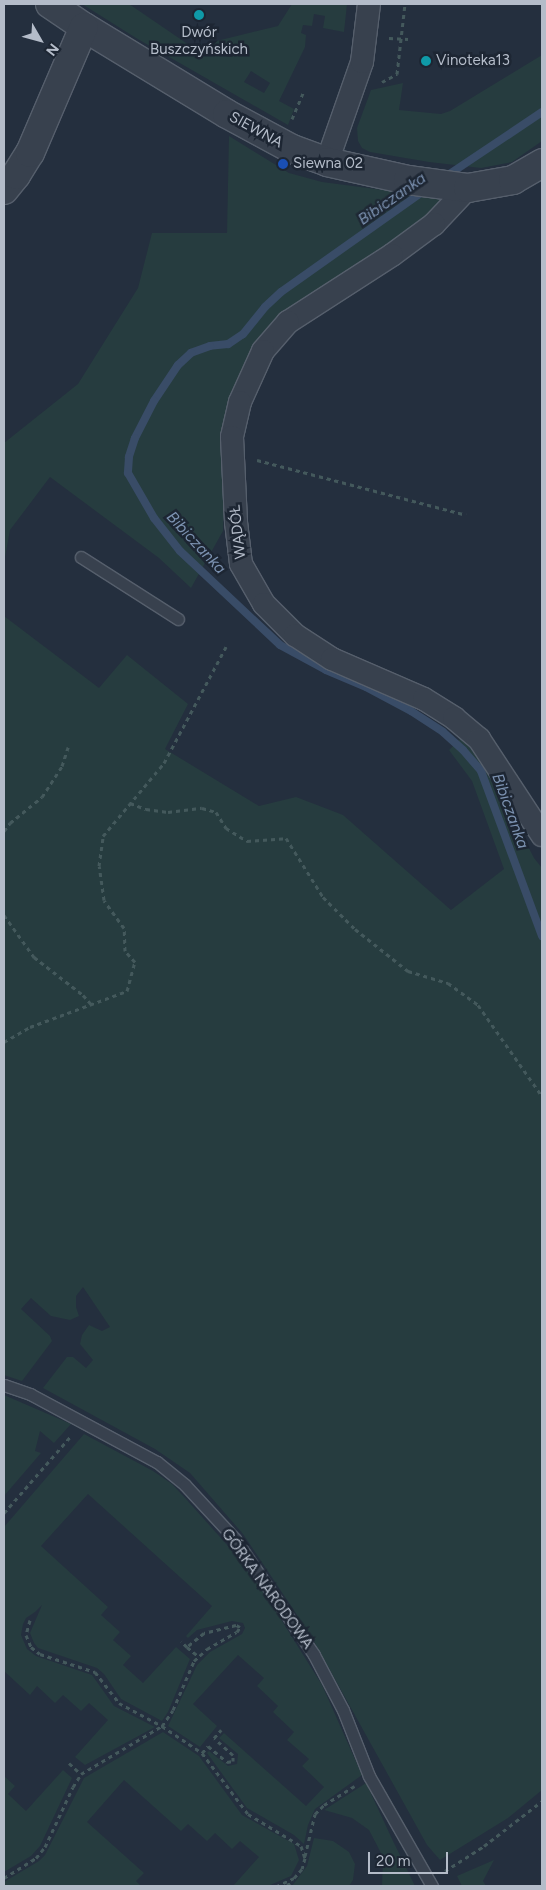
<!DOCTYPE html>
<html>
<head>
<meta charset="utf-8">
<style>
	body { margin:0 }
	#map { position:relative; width:546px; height:1890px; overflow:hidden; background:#242f3e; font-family:Figtree,sans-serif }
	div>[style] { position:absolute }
	.green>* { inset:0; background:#263c3f }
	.stream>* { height:8px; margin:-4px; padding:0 4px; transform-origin:4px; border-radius:4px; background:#394c67 }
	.path>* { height:3px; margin-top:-1.5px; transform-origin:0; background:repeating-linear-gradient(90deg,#44595c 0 4px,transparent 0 8px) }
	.roads { filter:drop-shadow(1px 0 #565f6c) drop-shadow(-1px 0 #565f6c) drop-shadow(0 1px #565f6c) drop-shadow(0 -1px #565f6c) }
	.service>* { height:11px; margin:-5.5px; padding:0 5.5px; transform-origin:5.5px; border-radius:5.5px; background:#38414e }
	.minor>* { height:22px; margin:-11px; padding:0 11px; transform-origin:11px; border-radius:11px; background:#38414e }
	.tertiary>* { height:28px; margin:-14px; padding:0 14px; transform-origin:14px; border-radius:14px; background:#38414e }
	.dots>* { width:14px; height:14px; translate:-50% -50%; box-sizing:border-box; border:2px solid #1d2633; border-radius:50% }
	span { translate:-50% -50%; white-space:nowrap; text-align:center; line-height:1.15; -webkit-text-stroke:5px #1d2633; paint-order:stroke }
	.poi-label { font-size:15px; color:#b4bcc9 }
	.left { translate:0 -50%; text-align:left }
	.street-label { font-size:15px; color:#b4bcc9 }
	.water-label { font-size:16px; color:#7c92b1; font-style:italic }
	.frame { position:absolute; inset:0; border:5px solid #b4bcc9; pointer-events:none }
	.north { position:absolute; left:15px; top:15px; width:50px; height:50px; -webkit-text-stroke:4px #1d2633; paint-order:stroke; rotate:128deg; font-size:14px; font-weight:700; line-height:20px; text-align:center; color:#b4bcc9 }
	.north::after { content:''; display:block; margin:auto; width:18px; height:22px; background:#b4bcc9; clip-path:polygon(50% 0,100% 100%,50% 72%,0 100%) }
	.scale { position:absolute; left:368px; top:1852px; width:80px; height:22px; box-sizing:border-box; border:2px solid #b4bcc9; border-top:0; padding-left:6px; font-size:15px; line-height:18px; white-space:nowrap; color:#b4bcc9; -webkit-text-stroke:4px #1d2633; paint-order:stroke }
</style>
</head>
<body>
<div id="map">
	<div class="green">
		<i style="clip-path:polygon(evenodd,82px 4px,129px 4px,192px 47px,278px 26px,292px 4px,347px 4px,344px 32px,323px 28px,325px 16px,314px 14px,312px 26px,303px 25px,301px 33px,306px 35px,305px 47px,279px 101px,294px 109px,288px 125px,136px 38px,82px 4px,251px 71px,270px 83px,264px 93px,244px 82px,251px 71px)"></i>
		<i style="clip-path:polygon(542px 55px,542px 141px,512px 162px,481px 168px,429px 162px,370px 152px,362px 148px,358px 141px,357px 128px,371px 90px,403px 83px,399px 110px,441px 114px,450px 111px)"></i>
		<i style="clip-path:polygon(229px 136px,289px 173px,322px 182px,445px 198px,432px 213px,285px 317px,226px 448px,223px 531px,191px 588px,159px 558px,50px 477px,10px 530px,4px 563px,4px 443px,78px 384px,138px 288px,152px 233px,227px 233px)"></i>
		<i style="clip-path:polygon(4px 616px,99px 688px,127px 655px,188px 704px,165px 749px,259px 806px,296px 797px,343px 815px,451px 910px,504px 869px,472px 781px,449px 750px,461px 738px,487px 767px,534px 858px,542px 868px,542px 1790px,508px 1818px,440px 1860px,427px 1845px,311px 1636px,243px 1534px,190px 1473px,155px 1449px,43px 1388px,67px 1357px,73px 1357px,86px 1368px,93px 1360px,80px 1344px,82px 1335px,89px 1325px,102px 1331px,110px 1327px,83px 1287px,76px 1296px,76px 1307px,79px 1316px,70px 1320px,51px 1316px,31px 1298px,21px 1309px,50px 1336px,52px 1341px,22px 1381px,4px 1375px)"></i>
		<i style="clip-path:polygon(4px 1395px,71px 1424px,54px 1443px,40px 1431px,35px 1451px,41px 1453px,4px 1496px)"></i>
		<i style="clip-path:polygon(84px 1434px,153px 1471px,172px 1484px,186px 1499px,228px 1546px,267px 1597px,322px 1685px,362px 1775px,315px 1809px,308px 1825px,304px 1844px,294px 1835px,247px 1808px,207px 1753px,209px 1751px,228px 1766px,237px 1764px,238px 1754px,219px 1738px,224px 1733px,306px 1806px,324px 1787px,302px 1766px,309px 1759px,287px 1740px,294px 1732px,273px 1712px,278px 1706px,257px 1686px,264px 1678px,238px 1655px,193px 1704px,217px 1726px,200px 1747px,168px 1726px,197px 1665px,210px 1652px,242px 1634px,245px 1628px,243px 1623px,232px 1621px,197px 1630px,188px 1638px,186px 1636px,212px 1606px,88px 1494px,41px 1546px,108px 1607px,101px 1615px,120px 1632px,113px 1640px,131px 1656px,123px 1665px,143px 1683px,176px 1647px,190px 1659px,168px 1712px,162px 1721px,121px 1699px,104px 1674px,97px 1668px,38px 1648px,34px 1643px,30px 1633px,42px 1605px,35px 1612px,26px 1618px,23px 1624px,21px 1635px,27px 1649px,36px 1656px,92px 1675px,114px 1706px,155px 1727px,85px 1765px,75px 1757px,108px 1720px,89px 1703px,81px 1711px,63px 1695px,55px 1703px,37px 1686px,30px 1695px,4px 1671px,4px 1527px)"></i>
		<i style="clip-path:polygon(163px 1732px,199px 1756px,242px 1815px,294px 1844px,299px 1860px,291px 1876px,268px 1886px,233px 1886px,259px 1857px,240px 1841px,232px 1849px,215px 1833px,207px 1841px,188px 1824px,181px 1831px,124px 1780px,87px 1822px,144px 1873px,136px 1881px,141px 1886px,4px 1886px,4px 1882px,39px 1861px,45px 1855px,84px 1778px)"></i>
		<i style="clip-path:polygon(63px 1770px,72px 1778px,40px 1846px,31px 1856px,4px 1872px,4px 1776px,15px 1786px,8px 1794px,26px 1811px)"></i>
		<i style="clip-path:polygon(366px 1783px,393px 1841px,415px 1886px,382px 1886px,383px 1857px,369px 1830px,352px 1818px,324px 1810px)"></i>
		<i style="clip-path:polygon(314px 1838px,333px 1841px,349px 1852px,355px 1864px,353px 1880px,349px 1886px,292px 1886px,307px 1866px)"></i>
		<i style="clip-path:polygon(494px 1860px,483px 1881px,486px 1886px,462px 1886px,457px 1876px)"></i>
	</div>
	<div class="stream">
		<i style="left:445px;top:177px;width:117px;rotate:-33.8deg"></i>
		<i style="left:425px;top:190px;width:176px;rotate:144.7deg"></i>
		<i style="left:281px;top:292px;width:22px;rotate:137deg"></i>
		<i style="left:265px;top:307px;width:35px;rotate:129deg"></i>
		<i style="left:243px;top:334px;width:18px;rotate:146deg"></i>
		<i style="left:228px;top:344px;width:18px;rotate:174deg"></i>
		<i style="left:210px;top:346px;width:20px;rotate:160deg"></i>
		<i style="left:191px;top:353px;width:18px;rotate:137deg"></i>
		<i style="left:178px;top:365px;width:43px;rotate:123.7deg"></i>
		<i style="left:154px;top:401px;width:42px;rotate:117.2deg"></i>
		<i style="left:135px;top:438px;width:20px;rotate:108deg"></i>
		<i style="left:129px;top:457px;width:16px;rotate:94deg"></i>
		<i style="left:128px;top:473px;width:52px;rotate:60deg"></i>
		<i style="left:154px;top:518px;width:42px;rotate:51.8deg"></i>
		<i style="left:180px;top:551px;width:137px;rotate:43.2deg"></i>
		<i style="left:280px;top:645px;width:52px;rotate:28.5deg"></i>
		<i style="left:326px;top:670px;width:43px;rotate:23deg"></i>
		<i style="left:366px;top:687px;width:51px;rotate:28.1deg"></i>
		<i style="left:411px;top:711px;width:38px;rotate:33deg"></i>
		<i style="left:443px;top:732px;width:27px;rotate:42deg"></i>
		<i style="left:463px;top:750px;width:28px;rotate:49deg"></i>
		<i style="left:481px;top:771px;width:176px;rotate:69.7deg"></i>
	</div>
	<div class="path">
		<i style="left:389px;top:38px;width:19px;rotate:3deg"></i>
		<i style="left:382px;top:82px;width:17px;rotate:-28deg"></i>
		<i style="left:397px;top:74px;width:70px;rotate:-83.5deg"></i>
		<i style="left:292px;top:119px;width:28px;rotate:-67deg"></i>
		<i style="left:257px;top:460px;width:216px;rotate:14.7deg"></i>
		<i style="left:130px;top:803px;width:17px;rotate:21deg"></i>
		<i style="left:146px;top:809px;width:22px;rotate:8deg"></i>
		<i style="left:168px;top:812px;width:34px;rotate:-7deg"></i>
		<i style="left:202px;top:808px;width:15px;rotate:16deg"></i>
		<i style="left:216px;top:812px;width:19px;rotate:58deg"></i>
		<i style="left:226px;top:828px;width:25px;rotate:32deg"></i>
		<i style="left:247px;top:841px;width:39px;rotate:-4deg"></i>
		<i style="left:286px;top:838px;width:70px;rotate:57.9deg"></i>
		<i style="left:323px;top:897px;width:45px;rotate:45deg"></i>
		<i style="left:355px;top:929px;width:68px;rotate:38.4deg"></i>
		<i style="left:408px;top:971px;width:42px;rotate:16.7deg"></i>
		<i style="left:448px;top:983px;width:37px;rotate:36deg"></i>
		<i style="left:478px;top:1005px;width:111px;rotate:54.9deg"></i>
		<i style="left:4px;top:831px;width:10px;rotate:-53deg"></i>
		<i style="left:10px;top:823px;width:41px;rotate:-39.1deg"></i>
		<i style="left:42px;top:797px;width:37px;rotate:-57deg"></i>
		<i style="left:62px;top:766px;width:20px;rotate:-72deg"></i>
		<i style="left:4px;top:915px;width:52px;rotate:54.5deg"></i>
		<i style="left:34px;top:957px;width:62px;rotate:37.8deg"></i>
		<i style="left:83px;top:995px;width:12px;rotate:48deg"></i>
		<i style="left:4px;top:1042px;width:30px;rotate:-30deg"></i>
		<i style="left:30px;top:1027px;width:103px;rotate:-20.4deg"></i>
		<i style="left:127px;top:991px;width:30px;rotate:-75deg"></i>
		<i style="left:135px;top:962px;width:15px;rotate:-132deg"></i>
		<i style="left:125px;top:951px;width:23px;rotate:-92deg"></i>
		<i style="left:124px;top:928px;width:34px;rotate:-126deg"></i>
		<i style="left:104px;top:900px;width:34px;rotate:-98deg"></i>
		<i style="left:99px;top:866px;width:30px;rotate:-82deg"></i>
		<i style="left:103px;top:836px;width:95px;rotate:-50.1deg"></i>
		<i style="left:164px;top:763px;width:132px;rotate:-61.9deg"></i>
		<i style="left:4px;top:1513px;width:102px;rotate:-49deg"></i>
		<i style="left:30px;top:1620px;width:16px;rotate:105deg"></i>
		<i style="left:26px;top:1635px;width:13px;rotate:67deg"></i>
		<i style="left:31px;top:1647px;width:11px;rotate:38deg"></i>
		<i style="left:40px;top:1654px;width:58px;rotate:18.1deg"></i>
		<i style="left:95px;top:1672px;width:39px;rotate:52deg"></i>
		<i style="left:119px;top:1703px;width:49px;rotate:28.1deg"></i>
		<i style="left:162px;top:1726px;width:48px;rotate:34deg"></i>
		<i style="left:202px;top:1753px;width:76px;rotate:53deg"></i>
		<i style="left:248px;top:1814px;width:62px;rotate:31.1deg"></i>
		<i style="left:301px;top:1846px;width:13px;rotate:72deg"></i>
		<i style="left:305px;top:1858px;width:11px;rotate:105deg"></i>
		<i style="left:302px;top:1869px;width:12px;rotate:132deg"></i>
		<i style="left:294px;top:1878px;width:19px;rotate:155deg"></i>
		<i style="left:187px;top:1647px;width:14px;rotate:39deg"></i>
		<i style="left:202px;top:1753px;width:9px;rotate:-49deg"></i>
		<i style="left:208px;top:1746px;width:25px;rotate:40deg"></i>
		<i style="left:227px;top:1762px;width:6px;rotate:-9deg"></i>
		<i style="left:233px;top:1761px;width:6px;rotate:-90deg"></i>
		<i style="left:233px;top:1755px;width:25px;rotate:-138deg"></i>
		<i style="left:214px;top:1738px;width:11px;rotate:-49deg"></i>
		<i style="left:69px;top:1763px;width:16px;rotate:43deg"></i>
		<i style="left:305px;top:1856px;width:43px;rotate:-76.6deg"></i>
		<i style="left:315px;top:1814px;width:13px;rotate:-45deg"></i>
		<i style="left:324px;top:1805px;width:36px;rotate:-32deg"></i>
		<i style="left:445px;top:1871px;width:46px;rotate:-32.7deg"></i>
		<i style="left:484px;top:1846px;width:73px;rotate:-37.8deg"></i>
		<i style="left:4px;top:1878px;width:38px;rotate:-32deg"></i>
		<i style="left:36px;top:1858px;width:14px;rotate:-51deg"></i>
		<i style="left:45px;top:1847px;width:66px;rotate:-65deg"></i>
		<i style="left:73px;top:1787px;width:15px;rotate:-58deg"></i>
		<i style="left:81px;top:1774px;width:94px;rotate:-30.7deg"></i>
		<i style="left:162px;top:1726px;width:19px;rotate:-55deg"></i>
		<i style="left:173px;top:1710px;width:53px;rotate:-66.8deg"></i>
		<i style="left:194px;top:1661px;width:18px;rotate:-43deg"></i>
		<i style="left:207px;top:1649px;width:34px;rotate:-30deg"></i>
		<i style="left:237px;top:1632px;width:6px;rotate:-59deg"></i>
		<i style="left:240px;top:1627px;width:4px;rotate:-153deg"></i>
		<i style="left:236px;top:1625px;width:33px;rotate:166deg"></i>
		<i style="left:204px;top:1633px;width:22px;rotate:141deg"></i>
		<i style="left:187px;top:1647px;width:8px;rotate:-135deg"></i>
		<i style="left:287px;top:1886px;width:8px;rotate:-50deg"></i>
	</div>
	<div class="roads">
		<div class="service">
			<i style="left:81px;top:557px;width:115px;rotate:32.6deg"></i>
			<i style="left:4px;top:1385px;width:28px;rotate:19deg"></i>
			<i style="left:30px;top:1394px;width:144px;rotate:28.2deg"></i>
			<i style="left:157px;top:1462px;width:36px;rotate:39deg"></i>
			<i style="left:185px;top:1485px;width:74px;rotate:47.2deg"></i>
			<i style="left:235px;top:1539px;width:140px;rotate:55.7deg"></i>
			<i style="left:314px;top:1655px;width:62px;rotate:62.2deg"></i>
			<i style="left:343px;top:1710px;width:71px;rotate:68.5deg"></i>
			<i style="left:369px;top:1776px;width:127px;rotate:60.2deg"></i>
		</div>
		<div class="minor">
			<i style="left:327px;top:162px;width:106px;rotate:-70.7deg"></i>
			<i style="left:362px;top:62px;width:58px;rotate:-83.1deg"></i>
			<i style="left:468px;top:188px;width:50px;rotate:133.4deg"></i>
			<i style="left:434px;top:224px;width:52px;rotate:143.6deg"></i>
			<i style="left:392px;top:255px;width:124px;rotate:147.2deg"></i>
			<i style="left:288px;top:322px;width:38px;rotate:131deg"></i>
			<i style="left:263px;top:351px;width:56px;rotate:114.3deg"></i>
			<i style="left:240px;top:402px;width:36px;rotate:103deg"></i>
			<i style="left:232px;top:437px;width:85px;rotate:87.3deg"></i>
			<i style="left:236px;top:522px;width:42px;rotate:83.2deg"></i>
			<i style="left:241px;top:564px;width:46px;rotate:60.1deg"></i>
			<i style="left:264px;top:604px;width:44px;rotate:45deg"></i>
			<i style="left:295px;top:635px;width:44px;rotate:33deg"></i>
			<i style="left:332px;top:659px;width:100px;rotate:23.5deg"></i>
			<i style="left:424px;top:699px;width:36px;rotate:32deg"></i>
			<i style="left:454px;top:718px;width:33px;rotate:40deg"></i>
			<i style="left:479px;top:739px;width:115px;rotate:56.7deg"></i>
		</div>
		<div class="tertiary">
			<i style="left:50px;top:4px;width:41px;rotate:34.1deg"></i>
			<i style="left:84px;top:27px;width:167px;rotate:31.3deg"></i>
			<i style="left:227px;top:114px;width:74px;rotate:28.3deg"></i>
			<i style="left:292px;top:149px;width:37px;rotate:20deg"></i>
			<i style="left:327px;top:162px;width:83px;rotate:12.5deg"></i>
			<i style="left:408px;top:180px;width:61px;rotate:7.6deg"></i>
			<i style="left:468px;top:188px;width:46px;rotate:-10.1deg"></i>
			<i style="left:513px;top:180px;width:34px;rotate:-30deg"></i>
			<i style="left:4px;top:190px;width:19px;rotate:-51deg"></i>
			<i style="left:16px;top:175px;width:26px;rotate:-58deg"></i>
			<i style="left:30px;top:153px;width:137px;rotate:-66.8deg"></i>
		</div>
	</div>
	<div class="dots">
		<i style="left:199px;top:15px;background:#0f9aa8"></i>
		<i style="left:426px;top:61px;background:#0f9aa8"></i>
		<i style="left:283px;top:164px;background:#1a4fb4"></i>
	</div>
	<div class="poi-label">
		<span style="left:199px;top:41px">Dwór<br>Buszczyńskich</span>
		<span class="left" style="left:436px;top:61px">Vinoteka13</span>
		<span class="left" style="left:293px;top:164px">Siewna 02</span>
	</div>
	<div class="street-label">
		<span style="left:256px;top:130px;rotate:29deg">SIEWNA</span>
		<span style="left:238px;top:532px;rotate:-96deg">WĄDÓŁ</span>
		<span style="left:267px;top:1589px;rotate:54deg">GÓRKA NARODOWA</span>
	</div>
	<div class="water-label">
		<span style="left:392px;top:199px;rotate:-35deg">Bibiczanka</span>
		<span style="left:196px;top:543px;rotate:47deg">Bibiczanka</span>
		<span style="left:510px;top:811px;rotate:70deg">Bibiczanka</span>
	</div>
	<div class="frame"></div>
	<div class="north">N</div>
	<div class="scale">20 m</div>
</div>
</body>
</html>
